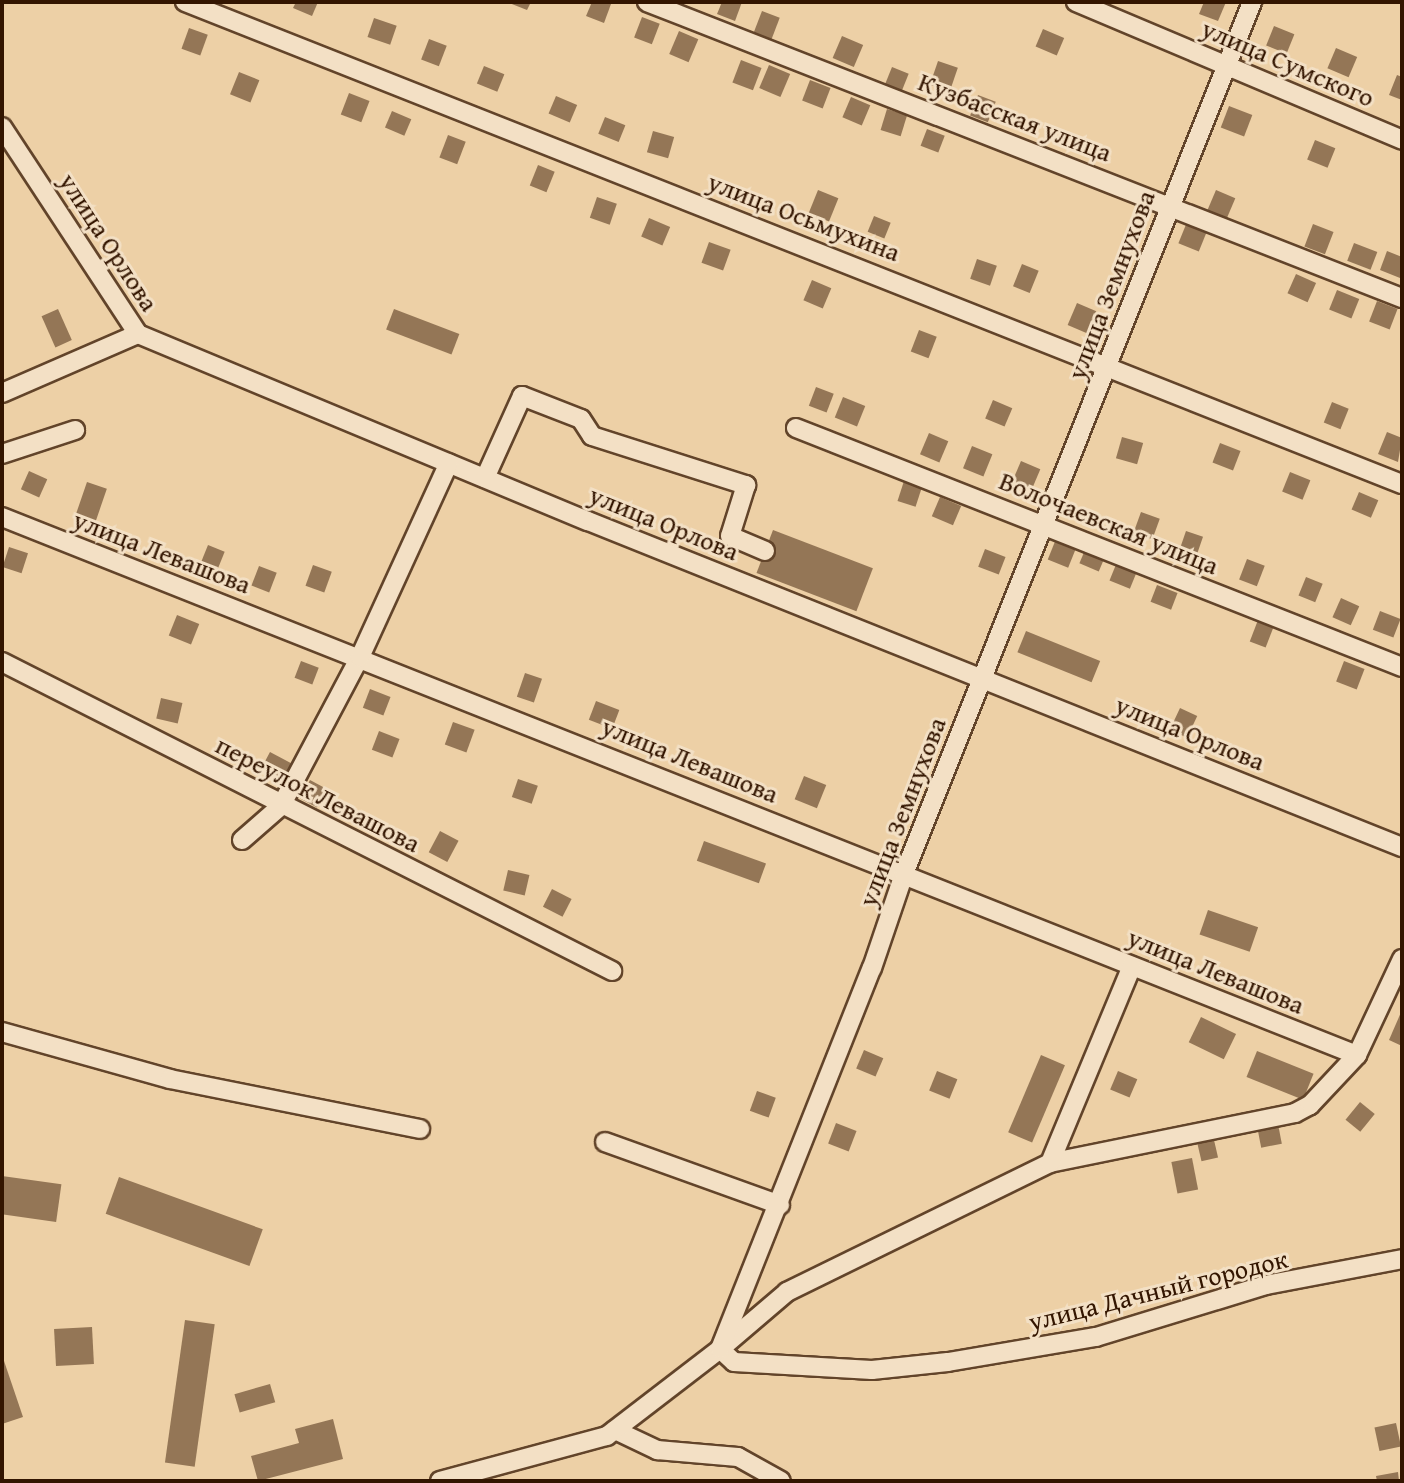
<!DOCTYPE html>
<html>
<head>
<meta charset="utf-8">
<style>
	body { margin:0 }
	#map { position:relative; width:1404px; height:1483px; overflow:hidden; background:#edd0a6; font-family:"Gentium Book Plus",serif }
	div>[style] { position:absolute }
	.building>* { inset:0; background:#947656; transform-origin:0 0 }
	.roads { filter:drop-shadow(2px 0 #62442a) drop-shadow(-2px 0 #62442a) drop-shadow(0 2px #62442a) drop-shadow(0 -2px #62442a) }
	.minor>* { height:18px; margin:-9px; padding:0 9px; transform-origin:9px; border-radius:9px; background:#f3e0c5 }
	span { translate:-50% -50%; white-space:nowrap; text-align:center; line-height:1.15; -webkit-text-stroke:6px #f3e0c5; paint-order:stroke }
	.street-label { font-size:26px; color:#331500 }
	.frame { position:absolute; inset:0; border:4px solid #331500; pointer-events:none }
</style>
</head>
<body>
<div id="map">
	<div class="building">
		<i style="clip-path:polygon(296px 2px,318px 2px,312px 16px,293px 8px)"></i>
		<i style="clip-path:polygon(507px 2px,531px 2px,527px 10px)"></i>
		<i style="clip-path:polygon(592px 2px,611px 4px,604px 23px,586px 16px)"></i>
		<i style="clip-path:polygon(722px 2px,742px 2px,735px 21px,717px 14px)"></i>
		<i style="clip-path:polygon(1204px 2px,1226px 2px,1218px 21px,1199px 14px)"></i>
		<i style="left:762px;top:11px;width:19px;height:25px;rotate:21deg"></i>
		<i style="left:642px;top:17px;width:19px;height:22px;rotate:21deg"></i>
		<i style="left:374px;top:18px;width:24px;height:20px;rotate:19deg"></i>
		<i style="left:1274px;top:26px;width:22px;height:21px;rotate:22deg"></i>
		<i style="left:189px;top:28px;width:20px;height:22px;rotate:20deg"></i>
		<i style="left:1043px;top:29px;width:23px;height:19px;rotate:23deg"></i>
		<i style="left:679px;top:31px;width:21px;height:25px;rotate:23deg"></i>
		<i style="left:842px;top:36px;width:23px;height:24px;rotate:23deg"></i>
		<i style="left:429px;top:39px;width:19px;height:22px;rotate:21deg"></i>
		<i style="left:1336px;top:48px;width:23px;height:22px;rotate:23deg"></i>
		<i style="left:741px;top:60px;width:22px;height:24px;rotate:21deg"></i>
		<i style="left:938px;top:61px;width:21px;height:25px;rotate:19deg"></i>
		<i style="left:769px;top:65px;width:23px;height:25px;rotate:23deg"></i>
		<i style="left:484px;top:66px;width:22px;height:19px;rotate:22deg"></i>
		<i style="left:892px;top:67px;width:18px;height:18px;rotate:22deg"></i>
		<i style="left:239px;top:72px;width:22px;height:24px;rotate:22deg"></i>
		<i style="clip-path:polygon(1397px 75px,1402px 77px,1402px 100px,1389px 95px)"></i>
		<i style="left:810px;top:80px;width:22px;height:22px;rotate:21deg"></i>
		<i style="left:349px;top:93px;width:22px;height:23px;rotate:21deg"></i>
		<i style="left:978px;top:95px;width:19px;height:22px;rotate:21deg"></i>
		<i style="left:556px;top:96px;width:23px;height:19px;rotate:23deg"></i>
		<i style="left:851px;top:97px;width:21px;height:22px;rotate:23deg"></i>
		<i style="left:1229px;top:106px;width:25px;height:23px;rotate:21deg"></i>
		<i style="left:887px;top:109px;width:21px;height:22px;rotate:17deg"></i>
		<i style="left:392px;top:111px;width:21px;height:18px;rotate:23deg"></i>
		<i style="left:605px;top:117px;width:22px;height:18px;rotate:22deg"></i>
		<i style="left:927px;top:129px;width:19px;height:18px;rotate:21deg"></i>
		<i style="left:653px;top:131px;width:22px;height:22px;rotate:16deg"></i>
		<i style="left:448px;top:135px;width:19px;height:24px;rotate:21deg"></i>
		<i style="left:1315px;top:140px;width:22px;height:21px;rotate:22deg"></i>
		<i style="left:538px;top:165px;width:18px;height:22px;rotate:22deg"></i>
		<i style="left:818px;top:190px;width:22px;height:25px;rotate:22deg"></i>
		<i style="left:1216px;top:190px;width:21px;height:25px;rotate:23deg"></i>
		<i style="left:597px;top:197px;width:21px;height:22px;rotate:19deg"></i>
		<i style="left:874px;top:216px;width:18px;height:17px;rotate:22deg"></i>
		<i style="left:649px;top:218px;width:23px;height:20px;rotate:23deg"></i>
		<i style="left:1187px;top:222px;width:22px;height:23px;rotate:22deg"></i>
		<i style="left:1313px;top:224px;width:22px;height:24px;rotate:21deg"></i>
		<i style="left:709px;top:242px;width:23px;height:22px;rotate:20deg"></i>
		<i style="left:1354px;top:243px;width:25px;height:19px;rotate:21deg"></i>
		<i style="clip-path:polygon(1387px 251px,1402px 257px,1400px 278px,1380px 270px)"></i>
		<i style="left:977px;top:259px;width:21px;height:21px;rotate:19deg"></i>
		<i style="left:1022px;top:264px;width:18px;height:24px;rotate:22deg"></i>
		<i style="left:1296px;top:274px;width:22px;height:21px;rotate:24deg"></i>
		<i style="left:812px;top:280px;width:21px;height:22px;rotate:23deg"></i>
		<i style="left:1337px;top:290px;width:24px;height:21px;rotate:22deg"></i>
		<i style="left:1377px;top:301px;width:22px;height:22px;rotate:21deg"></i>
		<i style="left:1077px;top:303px;width:21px;height:24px;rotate:23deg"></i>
		<i style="left:58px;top:309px;width:34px;height:18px;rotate:66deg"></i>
		<i style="left:394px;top:309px;width:70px;height:22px;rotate:21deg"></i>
		<i style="left:919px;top:330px;width:19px;height:23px;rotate:21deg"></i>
		<i style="left:816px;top:387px;width:19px;height:20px;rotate:21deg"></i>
		<i style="left:843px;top:397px;width:24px;height:22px;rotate:22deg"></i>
		<i style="left:993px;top:400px;width:21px;height:20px;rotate:23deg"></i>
		<i style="left:1332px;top:402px;width:18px;height:22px;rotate:22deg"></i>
		<i style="clip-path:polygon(1387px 432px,1402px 438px,1398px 462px,1378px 454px)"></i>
		<i style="left:929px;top:433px;width:21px;height:23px;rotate:23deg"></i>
		<i style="left:1122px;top:437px;width:22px;height:22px;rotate:16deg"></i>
		<i style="left:1220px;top:443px;width:22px;height:21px;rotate:21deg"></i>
		<i style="left:972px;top:446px;width:22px;height:24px;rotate:22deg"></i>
		<i style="left:1021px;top:461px;width:21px;height:22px;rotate:23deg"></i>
		<i style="left:29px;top:471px;width:20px;height:20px;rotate:24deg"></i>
		<i style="left:1290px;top:472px;width:22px;height:21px;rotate:22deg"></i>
		<i style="left:904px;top:481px;width:19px;height:21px;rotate:18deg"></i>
		<i style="left:87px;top:482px;width:21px;height:35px;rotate:19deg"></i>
		<i style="left:1359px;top:492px;width:21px;height:19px;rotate:23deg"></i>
		<i style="left:940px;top:497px;width:23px;height:21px;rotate:23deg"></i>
		<i style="left:1141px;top:512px;width:20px;height:22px;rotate:20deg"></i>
		<i style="left:773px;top:530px;width:107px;height:46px;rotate:21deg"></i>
		<i style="left:1186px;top:531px;width:18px;height:24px;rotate:19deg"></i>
		<i style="left:1056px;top:539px;width:22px;height:22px;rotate:22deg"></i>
		<i style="left:1088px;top:543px;width:21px;height:22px;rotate:23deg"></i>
		<i style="left:208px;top:545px;width:18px;height:21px;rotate:22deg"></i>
		<i style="left:9px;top:547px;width:20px;height:21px;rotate:18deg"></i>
		<i style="left:985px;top:549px;width:22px;height:19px;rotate:21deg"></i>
		<i style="left:1247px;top:559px;width:19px;height:22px;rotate:21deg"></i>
		<i style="left:1117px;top:562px;width:22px;height:20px;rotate:22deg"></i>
		<i style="left:313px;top:565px;width:20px;height:22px;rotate:20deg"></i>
		<i style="left:259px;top:566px;width:19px;height:21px;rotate:21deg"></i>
		<i style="left:1306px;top:577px;width:18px;height:20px;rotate:22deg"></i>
		<i style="left:1157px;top:585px;width:22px;height:18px;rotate:21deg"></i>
		<i style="left:1341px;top:598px;width:20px;height:21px;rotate:24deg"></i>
		<i style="left:1380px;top:611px;width:22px;height:20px;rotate:21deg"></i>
		<i style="left:177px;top:615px;width:24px;height:22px;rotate:22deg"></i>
		<i style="left:1258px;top:620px;width:17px;height:23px;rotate:21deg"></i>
		<i style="left:1026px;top:631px;width:80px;height:23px;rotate:22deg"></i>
		<i style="left:301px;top:661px;width:19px;height:18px;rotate:21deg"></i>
		<i style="left:1344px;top:661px;width:22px;height:22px;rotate:21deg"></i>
		<i style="left:525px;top:673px;width:18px;height:25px;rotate:19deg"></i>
		<i style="left:370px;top:689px;width:22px;height:20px;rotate:21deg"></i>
		<i style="left:161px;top:698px;width:22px;height:21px;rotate:13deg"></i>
		<i style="left:596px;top:701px;width:25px;height:20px;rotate:21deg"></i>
		<i style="left:1180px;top:708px;width:19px;height:24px;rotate:25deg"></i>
		<i style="left:453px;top:722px;width:23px;height:24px;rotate:20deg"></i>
		<i style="left:379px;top:731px;width:22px;height:20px;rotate:21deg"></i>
		<i style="left:270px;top:752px;width:24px;height:22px;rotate:28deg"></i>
		<i style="left:804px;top:776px;width:24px;height:25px;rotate:22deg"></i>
		<i style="left:518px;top:779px;width:21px;height:19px;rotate:19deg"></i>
		<i style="left:310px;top:780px;width:19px;height:21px;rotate:28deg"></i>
		<i style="left:440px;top:831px;width:21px;height:24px;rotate:28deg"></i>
		<i style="left:704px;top:841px;width:66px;height:21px;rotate:20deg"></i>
		<i style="left:508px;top:870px;width:22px;height:21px;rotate:13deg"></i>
		<i style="left:552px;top:889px;width:22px;height:20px;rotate:27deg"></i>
		<i style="left:1208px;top:910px;width:53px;height:26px;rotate:19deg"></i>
		<i style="clip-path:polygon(1402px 1010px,1402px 1046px,1389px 1040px)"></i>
		<i style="left:1201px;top:1017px;width:39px;height:28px;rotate:26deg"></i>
		<i style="left:864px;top:1050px;width:21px;height:20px;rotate:23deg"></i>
		<i style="left:1257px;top:1051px;width:61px;height:28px;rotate:22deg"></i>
		<i style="left:1041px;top:1055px;width:26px;height:84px;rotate:23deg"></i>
		<i style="left:937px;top:1071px;width:22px;height:21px;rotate:22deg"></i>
		<i style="left:1118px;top:1071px;width:21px;height:20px;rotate:23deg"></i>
		<i style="left:757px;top:1091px;width:20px;height:21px;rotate:20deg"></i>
		<i style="left:1360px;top:1102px;width:19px;height:23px;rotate:39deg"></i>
		<i style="left:836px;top:1123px;width:22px;height:22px;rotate:21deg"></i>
		<i style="left:1278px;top:1124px;width:20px;height:21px;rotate:79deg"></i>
		<i style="left:1214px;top:1140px;width:18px;height:17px;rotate:77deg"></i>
		<i style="left:1192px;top:1158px;width:32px;height:21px;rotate:79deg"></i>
		<i style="left:2px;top:1176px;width:60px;height:38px;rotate:8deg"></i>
		<i style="left:119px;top:1177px;width:153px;height:39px;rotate:20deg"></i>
		<i style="left:185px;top:1320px;width:30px;height:144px;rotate:8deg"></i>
		<i style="left:92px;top:1327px;width:37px;height:38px;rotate:87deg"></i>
		<i style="clip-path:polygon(2px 1355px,23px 1417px,2px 1424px)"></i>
		<i style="left:270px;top:1384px;width:19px;height:37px;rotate:74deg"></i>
		<i style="clip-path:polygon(333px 1419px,343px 1459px,258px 1481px,251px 1456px,299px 1443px,295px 1429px)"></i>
		<i style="left:1396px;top:1423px;width:24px;height:22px;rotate:78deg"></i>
		<i style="clip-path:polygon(1398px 1472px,1399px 1481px,1377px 1481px,1376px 1476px)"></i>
	</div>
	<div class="roads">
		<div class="minor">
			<i style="left:185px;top:2px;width:1309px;rotate:21.61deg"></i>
			<i style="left:647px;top:2px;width:811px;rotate:21.41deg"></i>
			<i style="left:1076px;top:2px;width:354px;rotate:22.9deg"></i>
			<i style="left:2px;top:127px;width:248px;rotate:56.7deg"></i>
			<i style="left:138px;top:334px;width:487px;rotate:22.6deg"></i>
			<i style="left:588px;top:521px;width:877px;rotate:21.83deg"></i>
			<i style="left:2px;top:393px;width:148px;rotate:-23.5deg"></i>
			<i style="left:796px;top:428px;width:651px;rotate:21.52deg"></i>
			<i style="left:2px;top:454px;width:77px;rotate:-18.2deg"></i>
			<i style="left:485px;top:478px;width:90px;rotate:-65.7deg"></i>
			<i style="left:522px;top:396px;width:63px;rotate:21.3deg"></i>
			<i style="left:581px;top:419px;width:20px;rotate:57deg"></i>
			<i style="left:592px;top:436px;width:162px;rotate:17.7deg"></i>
			<i style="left:746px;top:485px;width:53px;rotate:107.4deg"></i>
			<i style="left:730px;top:536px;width:38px;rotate:23deg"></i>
			<i style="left:2px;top:517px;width:1458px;rotate:21.66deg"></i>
			<i style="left:2px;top:662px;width:684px;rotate:26.86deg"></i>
			<i style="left:242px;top:840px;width:52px;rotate:-41.1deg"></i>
			<i style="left:281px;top:806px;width:169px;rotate:-62.1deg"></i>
			<i style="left:360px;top:657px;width:213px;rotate:-65.4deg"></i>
			<i style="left:1402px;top:959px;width:106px;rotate:115.1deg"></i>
			<i style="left:1357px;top:1055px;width:69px;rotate:133.2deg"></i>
			<i style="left:1310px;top:1105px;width:17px;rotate:152deg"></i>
			<i style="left:1295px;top:1113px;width:250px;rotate:168.5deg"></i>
			<i style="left:1050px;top:1163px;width:293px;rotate:153.9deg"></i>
			<i style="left:787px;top:1292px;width:88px;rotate:139.6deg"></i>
			<i style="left:720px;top:1349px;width:19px;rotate:43deg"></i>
			<i style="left:734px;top:1362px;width:138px;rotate:3.3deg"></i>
			<i style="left:872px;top:1370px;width:76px;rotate:-6deg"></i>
			<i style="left:948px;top:1362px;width:150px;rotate:-9.6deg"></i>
			<i style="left:1096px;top:1337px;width:178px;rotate:-17deg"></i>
			<i style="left:1266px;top:1285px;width:138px;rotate:-10.8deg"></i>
			<i style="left:2px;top:1032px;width:174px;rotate:15.6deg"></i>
			<i style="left:170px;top:1079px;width:255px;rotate:11.3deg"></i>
			<i style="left:605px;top:1142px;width:186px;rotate:19.8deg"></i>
			<i style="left:1050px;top:1163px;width:213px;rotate:-67.4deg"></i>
			<i style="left:615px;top:1430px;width:47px;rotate:25.5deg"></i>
			<i style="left:657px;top:1450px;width:81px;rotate:4.9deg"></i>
			<i style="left:738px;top:1457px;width:49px;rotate:29.2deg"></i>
			<i style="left:440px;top:1481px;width:173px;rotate:-15.1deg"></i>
			<i style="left:607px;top:1436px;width:143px;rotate:-37.6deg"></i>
			<i style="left:720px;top:1349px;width:410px;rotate:-68.3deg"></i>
			<i style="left:872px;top:968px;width:99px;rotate:-71.2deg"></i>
			<i style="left:904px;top:874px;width:939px;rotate:-68.24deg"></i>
		</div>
	</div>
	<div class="street-label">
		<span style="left:1288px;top:63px;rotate:23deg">улица Сумского</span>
		<span style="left:1015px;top:117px;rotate:21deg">Кузбасская улица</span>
		<span style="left:804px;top:217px;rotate:21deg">улица Осьмухина</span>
		<span style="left:109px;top:242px;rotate:57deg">улица Орлова</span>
		<span style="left:1111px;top:285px;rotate:-69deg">улица Земнухова</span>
		<span style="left:664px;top:523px;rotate:22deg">улица Орлова</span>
		<span style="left:1109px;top:523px;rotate:22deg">Волочаевская улица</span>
		<span style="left:162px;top:552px;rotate:21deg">улица Левашова</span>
		<span style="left:1190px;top:733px;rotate:22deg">улица Орлова</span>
		<span style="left:690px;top:760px;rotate:22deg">улица Левашова</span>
		<span style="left:318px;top:794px;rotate:27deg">переулок Левашова</span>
		<span style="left:902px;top:812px;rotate:-69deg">улица Земнухова</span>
		<span style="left:1216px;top:971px;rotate:22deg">улица Левашова</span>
		<span style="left:1158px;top:1290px;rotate:-14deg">улица Дачный городок</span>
	</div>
	<div class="frame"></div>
</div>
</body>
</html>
